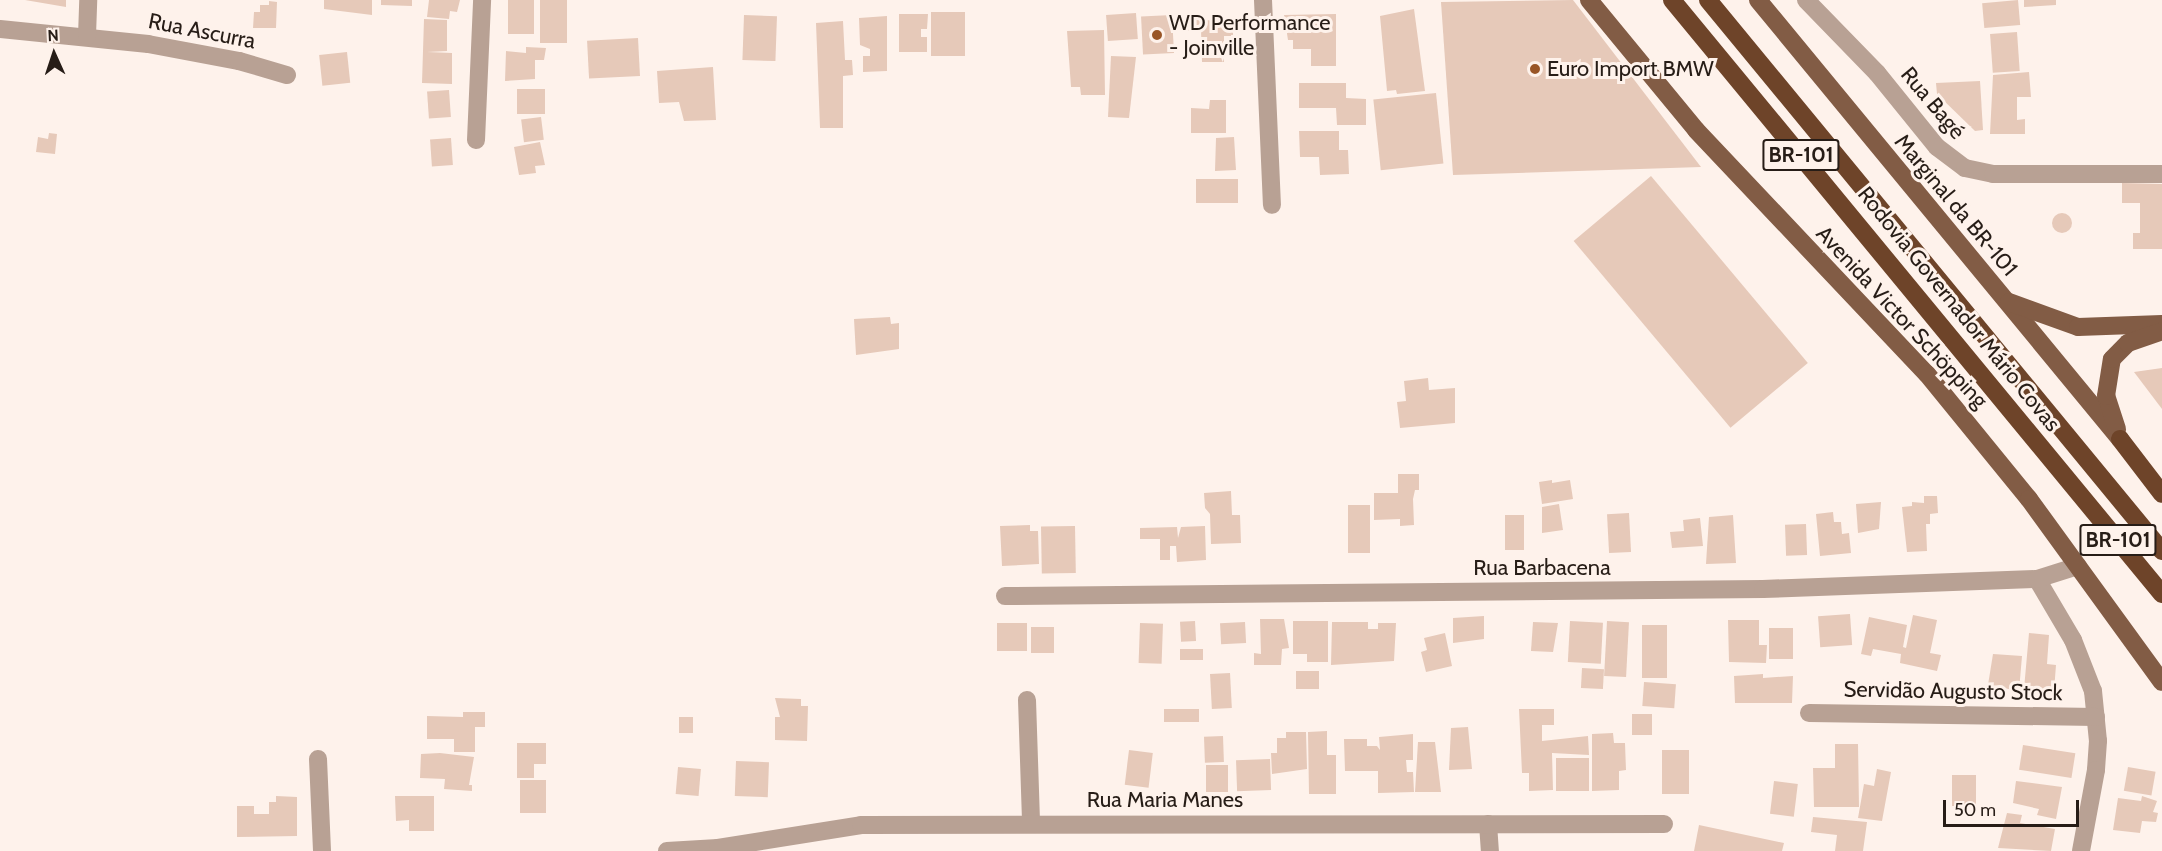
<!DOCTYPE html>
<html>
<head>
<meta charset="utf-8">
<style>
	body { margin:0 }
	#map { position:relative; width:2162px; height:851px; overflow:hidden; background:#fef2eb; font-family:Cabin,sans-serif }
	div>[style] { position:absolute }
	.building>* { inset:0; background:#e6c9b9; transform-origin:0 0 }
	.round { border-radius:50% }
	.minor>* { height:18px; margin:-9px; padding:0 9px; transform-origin:9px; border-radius:9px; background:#b8a194 }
	.major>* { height:18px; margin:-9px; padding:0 9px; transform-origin:9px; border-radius:9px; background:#825c45 }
	.highway>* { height:18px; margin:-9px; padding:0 9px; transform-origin:9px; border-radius:9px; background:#6e4429 }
	.dots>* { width:16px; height:16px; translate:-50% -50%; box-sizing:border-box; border:3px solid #fef2eb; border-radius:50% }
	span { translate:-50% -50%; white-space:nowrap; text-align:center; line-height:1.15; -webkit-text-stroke:6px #fef2eb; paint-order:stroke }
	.shield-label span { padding:2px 4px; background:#fef2eb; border:2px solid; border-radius:4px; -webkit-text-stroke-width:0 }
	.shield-label { font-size:21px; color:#271d17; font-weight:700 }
	.poi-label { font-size:22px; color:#271d17 }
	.left { translate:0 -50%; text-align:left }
	.street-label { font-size:22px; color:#271d17 }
	.north { position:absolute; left:24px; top:24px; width:60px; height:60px; -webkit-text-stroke:4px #fef2eb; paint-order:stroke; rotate:357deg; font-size:16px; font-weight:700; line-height:24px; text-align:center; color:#271d17 }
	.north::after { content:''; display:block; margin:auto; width:21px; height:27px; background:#271d17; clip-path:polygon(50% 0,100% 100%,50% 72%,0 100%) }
	.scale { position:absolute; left:1943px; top:800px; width:136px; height:27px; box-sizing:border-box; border:3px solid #271d17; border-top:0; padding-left:8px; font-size:18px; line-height:21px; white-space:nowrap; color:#271d17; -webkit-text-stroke:4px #fef2eb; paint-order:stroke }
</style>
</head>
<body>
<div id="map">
	<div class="building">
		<i style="clip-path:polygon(25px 0,66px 0,66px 7px)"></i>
		<i style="clip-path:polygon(324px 0,372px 0,372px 15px,324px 9px)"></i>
		<i style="clip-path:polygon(381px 0,412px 0,412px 6px,381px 5px)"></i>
		<i style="clip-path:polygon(429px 0,460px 0,457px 12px,450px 11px,449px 19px,427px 17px)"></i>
		<i style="left:508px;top:0;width:26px;height:34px"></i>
		<i style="left:540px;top:0;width:27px;height:43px"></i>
		<i style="clip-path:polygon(1573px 0,1701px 167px,1453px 175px,1441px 2px)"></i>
		<i style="left:2018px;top:0;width:25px;height:36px;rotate:85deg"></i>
		<i style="clip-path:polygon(2024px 0,2056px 0,2056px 5px,2024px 7px)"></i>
		<i style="clip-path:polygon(269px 1px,277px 2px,276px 28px,253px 28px,254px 12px,260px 12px,260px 5px,269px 5px)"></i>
		<i style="clip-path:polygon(1414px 9px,1425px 91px,1397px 94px,1396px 90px,1387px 91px,1380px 16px)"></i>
		<i style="left:931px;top:12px;width:34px;height:44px"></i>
		<i style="left:1136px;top:13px;width:26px;height:30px;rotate:86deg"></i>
		<i style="clip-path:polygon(899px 14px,928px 14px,927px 29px,921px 29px,921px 37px,927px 37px,927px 52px,899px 52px)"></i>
		<i style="clip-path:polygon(1336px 14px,1336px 66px,1311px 66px,1311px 49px,1293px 49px,1293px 40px,1288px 40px,1284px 15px)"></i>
		<i style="left:744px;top:15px;width:33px;height:45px;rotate:2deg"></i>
		<i style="left:1172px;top:15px;width:38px;height:31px;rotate:87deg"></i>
		<i style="clip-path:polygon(887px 16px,887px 71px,863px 72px,863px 56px,870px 56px,870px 49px,860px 45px,859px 18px)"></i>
		<i style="clip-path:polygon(1200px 17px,1200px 20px,1233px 21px,1233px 36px,1224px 36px,1224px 62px,1202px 62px,1201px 30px,1188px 31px,1187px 18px)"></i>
		<i style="clip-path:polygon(424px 19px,447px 20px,447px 51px,427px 52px,452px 53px,452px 84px,422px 83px)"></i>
		<i style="clip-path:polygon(843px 21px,845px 60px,852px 60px,853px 75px,843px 76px,843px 128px,820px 128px,816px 23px)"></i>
		<i style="clip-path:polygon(1104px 30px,1105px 95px,1081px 95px,1080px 87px,1071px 87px,1067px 31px)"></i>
		<i style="left:2017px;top:32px;width:39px;height:27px;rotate:86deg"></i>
		<i style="left:638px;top:38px;width:38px;height:51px;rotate:87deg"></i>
		<i style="clip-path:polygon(526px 47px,546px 48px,544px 60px,535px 60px,535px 79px,505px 81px,506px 51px,526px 53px)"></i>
		<i style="left:347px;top:52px;width:31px;height:28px;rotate:84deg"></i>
		<i style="clip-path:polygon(1111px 56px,1136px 57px,1129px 118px,1108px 117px)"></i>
		<i style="clip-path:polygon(713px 67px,716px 120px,684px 121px,679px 102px,659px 103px,657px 71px)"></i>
		<i style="clip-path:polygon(2029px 72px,2031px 97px,2017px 97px,2017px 120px,2025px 119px,2025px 134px,1990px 134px,1993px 75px)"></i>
		<i style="clip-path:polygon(1980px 81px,1983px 130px,1975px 131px,1937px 94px,1936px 83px)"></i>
		<i style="clip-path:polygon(1299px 83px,1346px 83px,1346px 98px,1366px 99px,1366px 125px,1337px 125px,1336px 108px,1299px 108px)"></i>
		<i style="left:517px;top:89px;width:28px;height:25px"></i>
		<i style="left:449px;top:90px;width:27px;height:22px;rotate:86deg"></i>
		<i style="left:1436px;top:93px;width:71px;height:63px;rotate:84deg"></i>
		<i style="clip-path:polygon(1210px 100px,1226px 100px,1226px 133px,1191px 133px,1191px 108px,1209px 109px)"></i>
		<i style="left:541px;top:117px;width:23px;height:20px;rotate:83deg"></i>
		<i style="clip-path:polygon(1299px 131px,1339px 131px,1339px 150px,1348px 150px,1349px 174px,1320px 175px,1319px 157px,1300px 157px)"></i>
		<i style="clip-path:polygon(49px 133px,57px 134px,55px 154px,36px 152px,38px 137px,48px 139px)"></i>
		<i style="clip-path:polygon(1234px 137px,1236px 170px,1215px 171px,1216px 138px)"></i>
		<i style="left:451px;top:138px;width:27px;height:21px;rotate:86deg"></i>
		<i style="clip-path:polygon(540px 142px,545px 165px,535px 166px,536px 173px,519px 175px,514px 147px)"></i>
		<i style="left:1651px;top:176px;width:244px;height:101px;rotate:50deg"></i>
		<i style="left:1238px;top:179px;width:24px;height:42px;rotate:90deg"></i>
		<i style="clip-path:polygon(2122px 183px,2162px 184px,2162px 249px,2133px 249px,2133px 233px,2140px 233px,2140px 203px,2122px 203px)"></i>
		<i class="round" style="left:2052px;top:213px;width:20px;height:20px"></i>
		<i style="clip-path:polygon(890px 317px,891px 324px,899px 323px,899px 349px,856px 355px,854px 319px)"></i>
		<i style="clip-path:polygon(2162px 368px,2162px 409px,2134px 372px)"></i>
		<i style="clip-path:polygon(1428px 378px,1429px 390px,1455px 388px,1455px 423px,1400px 428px,1397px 402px,1406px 401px,1404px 381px)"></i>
		<i style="clip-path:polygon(1398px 474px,1419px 474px,1419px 490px,1415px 490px,1413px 499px,1414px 525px,1400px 526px,1400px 519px,1374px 520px,1374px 493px,1398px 493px)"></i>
		<i style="clip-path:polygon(1552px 480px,1552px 483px,1570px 480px,1573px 499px,1542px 504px,1539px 482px)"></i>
		<i style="clip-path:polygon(1231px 491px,1232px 515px,1240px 515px,1241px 543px,1211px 544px,1210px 514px,1205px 508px,1204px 493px)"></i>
		<i style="clip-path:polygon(1924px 496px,1937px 496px,1938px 513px,1930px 514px,1930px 524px,1926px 524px,1927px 551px,1907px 552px,1902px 507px,1912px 506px,1912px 502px,1924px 503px)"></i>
		<i style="clip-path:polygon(1881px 502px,1879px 529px,1858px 533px,1856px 504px)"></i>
		<i style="clip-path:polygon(1559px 504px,1563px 530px,1542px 533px,1542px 507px)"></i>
		<i style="left:1348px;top:505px;width:22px;height:48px"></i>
		<i style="clip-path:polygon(1833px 512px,1834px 522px,1841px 522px,1842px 534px,1849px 533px,1851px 553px,1820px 556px,1816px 514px)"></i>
		<i style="left:1629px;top:513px;width:39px;height:22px;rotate:87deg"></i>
		<i style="left:1505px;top:515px;width:19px;height:35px"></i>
		<i style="clip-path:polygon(1733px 515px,1736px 563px,1706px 564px,1709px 517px)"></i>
		<i style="clip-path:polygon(1700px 518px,1703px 546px,1672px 548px,1670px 532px,1684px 531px,1683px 520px)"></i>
		<i style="left:1806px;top:524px;width:31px;height:21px;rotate:88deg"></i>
		<i style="clip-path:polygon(1030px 525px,1030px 531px,1038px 531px,1039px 564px,1002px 566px,1000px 526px)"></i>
		<i style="left:1075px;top:526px;width:47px;height:34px;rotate:89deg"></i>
		<i style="clip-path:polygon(1205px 526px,1206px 560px,1177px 562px,1176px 546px,1170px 546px,1170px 560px,1160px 560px,1160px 539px,1140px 539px,1140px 528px,1177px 527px,1178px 538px,1181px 527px)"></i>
		<i style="left:1850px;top:614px;width:31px;height:32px;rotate:86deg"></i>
		<i style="clip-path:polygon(1913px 615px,1937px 620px,1930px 653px,1941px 655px,1937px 671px,1900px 663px,1901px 654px,1873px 649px,1871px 656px,1861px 654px,1869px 617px,1907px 625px,1903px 647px,1906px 648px)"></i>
		<i style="clip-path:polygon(1484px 616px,1484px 639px,1453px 643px,1453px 618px)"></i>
		<i style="clip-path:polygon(1260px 619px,1284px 619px,1289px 648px,1282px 649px,1281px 665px,1254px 665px,1254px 653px,1261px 654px)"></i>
		<i style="clip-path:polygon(1728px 620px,1759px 620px,1759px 645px,1767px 645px,1766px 663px,1729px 662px)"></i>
		<i style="left:1195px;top:621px;width:20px;height:15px;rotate:87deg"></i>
		<i style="clip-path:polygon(1293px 621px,1328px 621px,1328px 662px,1307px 662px,1307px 654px,1293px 654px)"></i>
		<i style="left:1570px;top:621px;width:33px;height:41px;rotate:3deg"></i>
		<i style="left:1607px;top:621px;width:22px;height:55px;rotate:3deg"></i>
		<i style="left:1245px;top:622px;width:21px;height:25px;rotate:87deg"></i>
		<i style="clip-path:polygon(1332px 622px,1368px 622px,1368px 629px,1378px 629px,1378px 623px,1396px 623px,1394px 661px,1331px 665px)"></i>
		<i style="clip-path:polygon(1533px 622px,1558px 623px,1553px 652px,1531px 651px)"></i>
		<i style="left:1027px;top:623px;width:28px;height:30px;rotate:90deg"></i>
		<i style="left:1140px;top:623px;width:23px;height:40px;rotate:2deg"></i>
		<i style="left:1642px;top:625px;width:25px;height:53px"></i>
		<i style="left:1031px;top:627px;width:23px;height:26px"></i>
		<i style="left:1769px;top:628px;width:24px;height:31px"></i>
		<i style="clip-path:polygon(1445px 633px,1452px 666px,1426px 672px,1421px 652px,1427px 650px,1424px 638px)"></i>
		<i style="clip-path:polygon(2029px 633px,2049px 635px,2047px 664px,2056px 665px,2054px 691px,2024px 689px)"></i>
		<i style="left:1203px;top:649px;width:11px;height:23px;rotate:90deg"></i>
		<i style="clip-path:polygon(1993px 654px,2022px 656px,2019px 691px,1988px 685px)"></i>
		<i style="left:1582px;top:668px;width:22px;height:20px;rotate:3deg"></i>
		<i style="left:1296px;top:671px;width:23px;height:18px"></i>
		<i style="left:1230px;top:673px;width:35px;height:20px;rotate:87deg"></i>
		<i style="clip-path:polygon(1763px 674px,1763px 678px,1793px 676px,1792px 703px,1735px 703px,1734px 676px)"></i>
		<i style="left:1644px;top:682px;width:32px;height:24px;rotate:4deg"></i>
		<i style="clip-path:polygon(775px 698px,801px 699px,801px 706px,808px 706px,807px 741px,775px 740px,775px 717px,780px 717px)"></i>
		<i style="left:1164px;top:709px;width:35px;height:13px"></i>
		<i style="clip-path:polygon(1519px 709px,1554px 709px,1554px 725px,1542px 725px,1542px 741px,1588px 736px,1589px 755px,1552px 753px,1553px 790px,1529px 791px,1529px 773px,1522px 773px)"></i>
		<i style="clip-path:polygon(463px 712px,485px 712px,485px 727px,475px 727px,475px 752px,454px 752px,454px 739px,427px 739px,427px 716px,463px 717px)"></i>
		<i style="left:1632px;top:714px;width:20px;height:21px"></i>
		<i style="left:679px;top:717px;width:14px;height:16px"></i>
		<i style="clip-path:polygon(1468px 727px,1472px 769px,1449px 770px,1451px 728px)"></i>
		<i style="clip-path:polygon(1327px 731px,1327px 755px,1336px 755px,1336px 794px,1309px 794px,1308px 732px)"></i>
		<i style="clip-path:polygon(1286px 732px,1306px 732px,1307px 769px,1272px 774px,1271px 753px,1277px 753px,1277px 738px,1286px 738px)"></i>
		<i style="clip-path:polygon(1613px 733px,1614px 743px,1625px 743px,1626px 770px,1619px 771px,1619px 790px,1592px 791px,1592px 734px)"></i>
		<i style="clip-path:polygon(1413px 734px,1413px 760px,1406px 760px,1407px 772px,1413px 772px,1414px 792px,1378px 793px,1378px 771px,1345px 771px,1344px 739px,1367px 739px,1367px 746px,1377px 746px,1380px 750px,1379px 737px)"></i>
		<i style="left:1223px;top:736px;width:26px;height:19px;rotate:88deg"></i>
		<i style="clip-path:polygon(1418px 742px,1435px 742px,1441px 792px,1415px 792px)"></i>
		<i style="clip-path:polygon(517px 743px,546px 743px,546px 764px,534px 764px,534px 778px,517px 778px)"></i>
		<i style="clip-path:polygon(1835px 744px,1858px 744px,1859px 807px,1814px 807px,1813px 768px,1835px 768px)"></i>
		<i style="left:2023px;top:745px;width:53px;height:25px;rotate:9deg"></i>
		<i style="left:1129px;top:750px;width:24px;height:35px;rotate:7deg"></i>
		<i style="left:1662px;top:750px;width:27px;height:44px"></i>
		<i style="clip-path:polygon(440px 753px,474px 757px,469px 785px,472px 785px,472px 791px,444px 789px,445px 779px,420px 778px,421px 754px)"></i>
		<i style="left:1589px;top:758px;width:33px;height:33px;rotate:90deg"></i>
		<i style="left:1270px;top:759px;width:31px;height:34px;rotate:88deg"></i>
		<i style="left:736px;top:761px;width:33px;height:35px;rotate:2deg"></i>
		<i style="left:1206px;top:765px;width:22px;height:27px"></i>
		<i style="left:678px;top:767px;width:23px;height:27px;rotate:5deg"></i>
		<i style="left:2128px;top:767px;width:28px;height:24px;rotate:10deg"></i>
		<i style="clip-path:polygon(1877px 769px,1891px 772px,1882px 821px,1858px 818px,1864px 784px,1874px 786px)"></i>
		<i style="left:1952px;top:775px;width:24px;height:31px"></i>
		<i style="left:520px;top:780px;width:26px;height:33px"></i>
		<i style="left:1774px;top:781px;width:24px;height:33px;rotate:7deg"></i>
		<i style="clip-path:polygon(2016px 781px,2062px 787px,2056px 819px,2037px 815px,2039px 809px,2013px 803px)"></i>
		<i style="clip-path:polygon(276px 796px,297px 797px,297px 836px,237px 837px,237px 806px,254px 806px,254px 814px,269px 814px,269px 802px,276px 802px)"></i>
		<i style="clip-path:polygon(395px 796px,434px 796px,434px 831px,409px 831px,409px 820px,396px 821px)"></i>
		<i style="clip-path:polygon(2142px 796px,2157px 801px,2153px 812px,2158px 813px,2156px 822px,2142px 821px,2140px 833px,2113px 830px,2118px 798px,2141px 801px)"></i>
		<i style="clip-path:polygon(2007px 813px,2022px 815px,2020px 823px,2055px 829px,2051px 851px,1998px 848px)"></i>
		<i style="clip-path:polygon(1813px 817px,1867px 822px,1863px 851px,1835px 851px,1837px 835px,1811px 832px)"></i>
		<i style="clip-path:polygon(1699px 825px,1784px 843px,1782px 851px,1694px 851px)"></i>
	</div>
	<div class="minor">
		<i style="left:1263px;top:0;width:205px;rotate:87.5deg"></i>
		<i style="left:1806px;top:0;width:102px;rotate:45.8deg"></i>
		<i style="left:1877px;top:73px;width:95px;rotate:51deg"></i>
		<i style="left:1937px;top:147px;width:35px;rotate:37deg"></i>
		<i style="left:1965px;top:168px;width:29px;rotate:12deg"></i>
		<i style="left:1993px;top:174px;width:169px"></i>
		<i style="left:0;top:29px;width:149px;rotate:5.8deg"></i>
		<i style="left:148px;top:44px;width:93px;rotate:10.6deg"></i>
		<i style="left:239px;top:61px;width:50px;rotate:16.3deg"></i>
		<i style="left:87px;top:36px;width:36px;rotate:-88deg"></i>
		<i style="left:476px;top:140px;width:140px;rotate:-87.5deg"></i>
		<i style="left:2037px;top:579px;width:71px;rotate:59.5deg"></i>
		<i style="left:2073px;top:640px;width:55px;rotate:68.6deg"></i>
		<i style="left:2093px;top:691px;width:50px;rotate:84.3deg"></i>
		<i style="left:2098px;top:741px;width:29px;rotate:94deg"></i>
		<i style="left:2096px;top:770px;width:82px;rotate:100.5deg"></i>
		<i style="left:1005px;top:596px;width:758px;rotate:-0.53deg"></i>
		<i style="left:1763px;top:589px;width:274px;rotate:-2.1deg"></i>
		<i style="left:2037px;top:579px;width:43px;rotate:-17.6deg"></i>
		<i style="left:1027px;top:700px;width:123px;rotate:88.1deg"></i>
		<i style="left:1809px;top:713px;width:287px;rotate:0.8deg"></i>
		<i style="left:318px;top:759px;width:92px;rotate:87.5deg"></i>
		<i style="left:1488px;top:824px;width:27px;rotate:86deg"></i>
		<i style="left:667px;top:851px;width:51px;rotate:-3.4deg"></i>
		<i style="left:718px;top:848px;width:145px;rotate:-9.1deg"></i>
		<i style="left:861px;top:825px;width:803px;rotate:-0.07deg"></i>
	</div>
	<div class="major">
		<i style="left:1589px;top:0;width:168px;rotate:50.5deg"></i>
		<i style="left:1696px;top:130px;width:336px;rotate:46.6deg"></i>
		<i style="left:1927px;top:374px;width:161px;rotate:50.8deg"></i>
		<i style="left:2029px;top:499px;width:226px;rotate:54deg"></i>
		<i style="left:1758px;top:0;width:569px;rotate:50.49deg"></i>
		<i style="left:2009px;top:302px;width:73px;rotate:19.9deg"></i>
		<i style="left:2078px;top:327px;width:84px;rotate:-2deg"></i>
		<i style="left:2117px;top:429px;width:35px;rotate:-108deg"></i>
		<i style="left:2106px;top:396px;width:37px;rotate:-81deg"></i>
		<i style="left:2112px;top:359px;width:23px;rotate:-45deg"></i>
		<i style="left:2128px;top:343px;width:36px;rotate:-19deg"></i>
	</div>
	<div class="highway">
		<i style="left:1672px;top:0;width:770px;rotate:50.48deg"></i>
		<i style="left:1708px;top:0;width:714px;rotate:50.51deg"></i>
		<i style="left:2120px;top:439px;width:69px;rotate:52.6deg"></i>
	</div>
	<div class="dots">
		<i style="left:1157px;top:35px;background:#995526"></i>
		<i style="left:1535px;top:69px;background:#995526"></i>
	</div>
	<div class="shield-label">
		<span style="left:1801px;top:155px">BR-101</span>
		<span style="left:2118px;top:540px">BR-101</span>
	</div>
	<div class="poi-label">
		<span class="left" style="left:1169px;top:35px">WD Performance<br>- Joinville</span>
		<span class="left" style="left:1547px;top:69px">Euro Import BMW</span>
	</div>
	<div class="street-label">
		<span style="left:202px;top:31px;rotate:11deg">Rua Ascurra</span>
		<span style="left:1933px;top:103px;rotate:50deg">Rua Bagé</span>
		<span style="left:1956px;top:205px;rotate:50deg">Marginal da BR-101</span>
		<span style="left:1959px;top:309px;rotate:51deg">Rodovia Governador Mário Covas</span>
		<span style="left:1902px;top:317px;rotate:47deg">Avenida Victor Schöpping</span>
		<span style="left:1542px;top:568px">Rua Barbacena</span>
		<span style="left:1953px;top:691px;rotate:1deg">Servidão Augusto Stock</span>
		<span style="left:1165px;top:800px">Rua Maria Manes</span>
	</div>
	<div class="north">N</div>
	<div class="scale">50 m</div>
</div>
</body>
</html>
